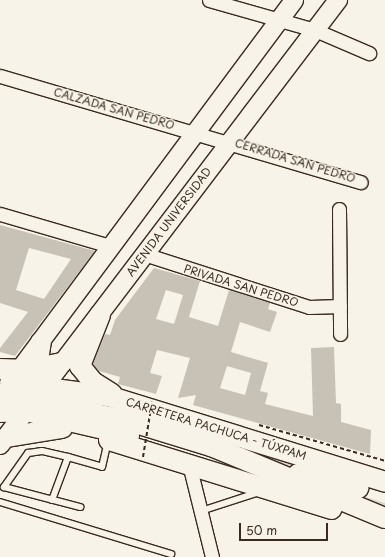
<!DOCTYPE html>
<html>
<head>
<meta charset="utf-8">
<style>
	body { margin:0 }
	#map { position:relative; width:385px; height:557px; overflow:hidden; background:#f7f3e8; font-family:"Playpen Sans",sans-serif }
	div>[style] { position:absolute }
	.green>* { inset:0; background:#dbd6cb }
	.building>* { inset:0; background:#c8c1b6 }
	.path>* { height:2px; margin-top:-1px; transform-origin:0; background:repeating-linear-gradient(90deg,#3b2a1e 0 4px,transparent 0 7px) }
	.roads { filter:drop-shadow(1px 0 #3b2a1e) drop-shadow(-1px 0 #3b2a1e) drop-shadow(0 1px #3b2a1e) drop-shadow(0 -1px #3b2a1e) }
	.service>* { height:6px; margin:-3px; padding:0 3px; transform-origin:3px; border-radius:3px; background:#f7f3e8 }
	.minor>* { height:13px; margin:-6.5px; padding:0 6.5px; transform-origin:6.5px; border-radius:6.5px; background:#f7f3e8 }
	.secondary>* { height:18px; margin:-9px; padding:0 9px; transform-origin:9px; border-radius:9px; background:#f7f3e8 }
	.primary>* { height:20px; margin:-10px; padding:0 10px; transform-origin:10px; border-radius:10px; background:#f7f3e8 }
	.path-bridge>* { height:2px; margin-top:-1px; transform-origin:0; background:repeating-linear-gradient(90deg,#3b2a1e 0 4px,transparent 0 7px) }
	span { translate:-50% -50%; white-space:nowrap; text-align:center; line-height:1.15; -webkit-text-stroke:3px #f7f3e8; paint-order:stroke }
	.street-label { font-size:11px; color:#3b2a1e }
	.scale { position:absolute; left:239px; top:523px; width:89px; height:18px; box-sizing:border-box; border:2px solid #3b2a1e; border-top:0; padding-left:5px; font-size:12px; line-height:14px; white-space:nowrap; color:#3b2a1e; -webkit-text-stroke:3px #f7f3e8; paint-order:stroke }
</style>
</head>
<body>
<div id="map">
	<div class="green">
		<i style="clip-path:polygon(199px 433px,321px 469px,272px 465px)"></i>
		<i style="clip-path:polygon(334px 487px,385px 503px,385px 508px)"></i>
	</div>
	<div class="building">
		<i style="clip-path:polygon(evenodd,0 225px,95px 251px,15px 356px,0 352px,0 348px,28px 312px,0 303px,0 225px,29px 248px,71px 259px,44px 299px,16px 290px,29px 248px)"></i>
		<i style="clip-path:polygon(evenodd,154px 268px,200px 281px,189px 317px,218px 326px,229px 290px,270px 303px,268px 309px,277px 312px,270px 332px,240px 322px,231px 352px,268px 363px,260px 391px,268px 393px,265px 404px,313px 416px,311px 348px,334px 347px,336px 403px,341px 404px,341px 422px,371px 430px,370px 454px,193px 405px,196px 395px,178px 398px,190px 358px,157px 350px,150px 373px,162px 376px,156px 394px,118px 384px,120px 377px,99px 371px,93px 364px,105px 334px,110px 335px,115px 320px,154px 268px,166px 290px,183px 295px,174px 324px,156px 319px,166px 290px,154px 268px,227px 366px,251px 373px,245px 395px,220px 388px,227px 366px)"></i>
	</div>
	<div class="path">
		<i style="left:259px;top:425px;width:131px;rotate:15.9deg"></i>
	</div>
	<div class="roads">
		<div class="service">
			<i style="left:68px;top:457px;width:27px;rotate:-167deg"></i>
			<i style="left:42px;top:451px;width:14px;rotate:172deg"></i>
			<i style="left:28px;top:453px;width:42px;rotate:125.2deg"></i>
			<i style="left:4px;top:487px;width:79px;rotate:14.7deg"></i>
			<i style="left:52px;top:500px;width:46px;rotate:-69.6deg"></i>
			<i style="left:68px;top:457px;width:35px;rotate:16deg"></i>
			<i style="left:102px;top:467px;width:26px;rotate:-77deg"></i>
			<i style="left:0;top:502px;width:179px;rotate:16.9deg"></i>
			<i style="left:201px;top:511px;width:61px;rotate:-18.1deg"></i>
		</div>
		<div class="minor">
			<i style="left:209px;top:0;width:110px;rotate:15.8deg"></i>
			<i style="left:315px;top:30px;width:59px;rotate:23.1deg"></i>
			<i style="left:0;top:76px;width:376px;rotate:16.4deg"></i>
			<i style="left:339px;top:209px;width:125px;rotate:89.5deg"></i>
			<i style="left:0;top:214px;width:115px;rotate:16.2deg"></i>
			<i style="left:144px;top:254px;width:173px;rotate:17.8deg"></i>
			<i style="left:309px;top:307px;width:31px;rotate:-2deg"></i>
			<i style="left:189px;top:464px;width:96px;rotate:76.1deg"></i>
		</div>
		<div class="secondary">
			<i style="left:12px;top:380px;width:473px;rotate:-53.4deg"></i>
			<i style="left:0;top:445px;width:559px;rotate:-52.78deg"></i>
		</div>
		<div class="primary">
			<i style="left:100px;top:315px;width:55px;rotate:111.4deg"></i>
			<i style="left:80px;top:366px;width:21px;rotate:51deg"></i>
			<i style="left:93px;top:382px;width:22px;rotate:32deg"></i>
			<i style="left:0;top:369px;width:28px;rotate:2deg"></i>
			<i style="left:28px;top:370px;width:34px;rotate:-12deg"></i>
			<i style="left:35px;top:379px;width:37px;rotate:-81deg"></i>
			<i style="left:10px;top:383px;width:99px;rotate:7.6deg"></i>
			<i style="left:108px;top:396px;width:290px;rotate:17.2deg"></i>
			<i style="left:0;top:394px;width:132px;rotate:11.8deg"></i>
			<i style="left:129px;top:421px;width:86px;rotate:17deg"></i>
			<i style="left:211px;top:446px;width:188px;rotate:22.5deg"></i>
			<i style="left:0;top:412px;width:26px;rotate:-2deg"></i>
			<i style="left:26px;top:411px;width:106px;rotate:13.1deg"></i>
			<i style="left:7px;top:437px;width:56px;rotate:-9.3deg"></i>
			<i style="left:109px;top:440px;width:233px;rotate:17.2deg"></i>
			<i style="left:298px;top:474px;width:62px;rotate:13.1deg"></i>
		</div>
	</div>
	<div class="path-bridge">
		<i style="left:143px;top:457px;width:56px;rotate:-80.7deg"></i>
	</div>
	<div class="street-label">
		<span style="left:114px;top:109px;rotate:16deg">CALZADA SAN PEDRO</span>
		<span style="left:295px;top:161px;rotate:17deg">CERRADA SAN PEDRO</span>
		<span style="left:169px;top:222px;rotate:-53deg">AVENIDA UNIVERSIDAD</span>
		<span style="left:241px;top:286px;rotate:17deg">PRIVADA SAN PEDRO</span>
		<span style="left:216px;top:429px;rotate:17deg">CARRETERA PACHUCA - TÚXPAM</span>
	</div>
	<div class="scale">50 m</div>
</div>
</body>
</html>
